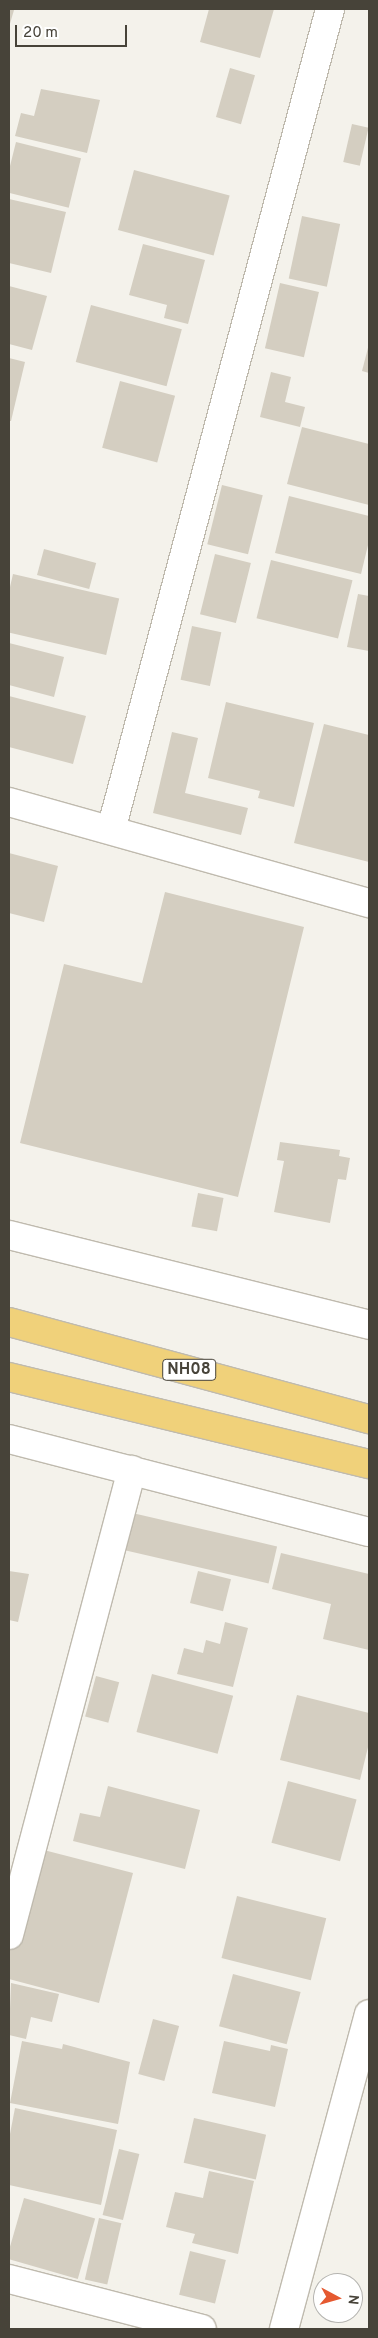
<!DOCTYPE html>
<html>
<head>
<meta charset="utf-8">
<style>
	body { margin:0 }
	#map { position:relative; width:378px; height:2338px; overflow:hidden; background:#f4f2eb; font-family:Overpass,sans-serif }
	div>[style] { position:absolute }
	.building>* { inset:0; background:#d4cec1; transform-origin:0 0 }
	.roads { filter:drop-shadow(1px 0 #bfbaae) drop-shadow(-1px 0 #bfbaae) drop-shadow(0 1px #bfbaae) drop-shadow(0 -1px #bfbaae) }
	.minor>* { height:28px; margin:-14px; padding:0 14px; transform-origin:14px; border-radius:14px; background:#fff }
	.highway>* { height:28px; margin:-14px; padding:0 14px; transform-origin:14px; border-radius:14px; background:#f0d17a }
	span { translate:-50% -50%; white-space:nowrap; text-align:center; line-height:1.15; -webkit-text-stroke:4.5px #fff; paint-order:stroke }
	.shield-label span { padding:1px 4px; background:#fff; border:1px solid; border-radius:4px; -webkit-text-stroke-width:0 }
	.shield-label { font-size:16px; color:#474339; font-weight:700 }
	.frame { position:absolute; inset:0; border:10px solid #474339; pointer-events:none }
	.north { position:absolute; left:313px; top:2273px; width:50px; height:50px; box-sizing:border-box; background:#fff; border:1px solid #b5b4b0; border-radius:50%; rotate:96deg; font-size:14px; font-weight:700; line-height:20px; text-align:center; color:#474339 }
	.north::after { content:''; display:block; margin:auto; width:18px; height:22px; background:#e55930; clip-path:polygon(50% 0,100% 100%,50% 72%,0 100%) }
	.scale { position:absolute; left:15px; top:25px; width:112px; height:22px; box-sizing:border-box; border:2px solid #474339; border-top:0; padding-left:6px; font-size:15px; line-height:18px; white-space:nowrap; color:#474339; -webkit-text-stroke:4px #fff; paint-order:stroke }
</style>
</head>
<body>
<div id="map">
	<div class="building">
		<i style="clip-path:polygon(9px 9px,14px 10px,9px 27px)"></i>
		<i style="clip-path:polygon(209px 9px,274px 9px,260px 58px,200px 42px)"></i>
		<i style="left:230px;top:68px;width:26px;height:51px;rotate:16deg"></i>
		<i style="clip-path:polygon(41px 89px,100px 100px,87px 153px,15px 136px,21px 113px,34px 116px)"></i>
		<i style="left:352px;top:124px;width:17px;height:39px;rotate:13deg"></i>
		<i style="left:16px;top:142px;width:67px;height:51px;rotate:14deg"></i>
		<i style="left:134px;top:170px;width:99px;height:62px;rotate:15deg"></i>
		<i style="clip-path:polygon(9px 199px,66px 212px,51px 273px,9px 263px)"></i>
		<i style="left:302px;top:216px;width:39px;height:64px;rotate:12deg"></i>
		<i style="clip-path:polygon(143px 244px,205px 260px,188px 324px,164px 318px,167px 305px,129px 295px)"></i>
		<i style="left:280px;top:283px;width:40px;height:67px;rotate:13deg"></i>
		<i style="clip-path:polygon(9px 286px,47px 296px,32px 350px,9px 344px)"></i>
		<i style="left:91px;top:305px;width:94px;height:59px;rotate:15deg"></i>
		<i style="clip-path:polygon(369px 344px,369px 373px,362px 371px)"></i>
		<i style="clip-path:polygon(9px 358px,25px 362px,11px 421px,9px 421px)"></i>
		<i style="clip-path:polygon(271px 372px,291px 377px,285px 402px,305px 407px,300px 427px,260px 417px)"></i>
		<i style="left:120px;top:381px;width:57px;height:69px;rotate:15deg"></i>
		<i style="clip-path:polygon(302px 427px,369px 444px,369px 505px,287px 484px)"></i>
		<i style="left:222px;top:485px;width:42px;height:61px;rotate:14deg"></i>
		<i style="clip-path:polygon(289px 496px,369px 516px,369px 541px,361px 574px,275px 553px)"></i>
		<i style="left:44px;top:549px;width:54px;height:27px;rotate:15deg"></i>
		<i style="left:215px;top:554px;width:37px;height:62px;rotate:14deg"></i>
		<i style="left:271px;top:560px;width:84px;height:60px;rotate:14deg"></i>
		<i style="left:13px;top:574px;width:109px;height:58px;rotate:13deg"></i>
		<i style="clip-path:polygon(358px 594px,369px 596px,369px 651px,347px 647px)"></i>
		<i style="left:192px;top:626px;width:30px;height:55px;rotate:12deg"></i>
		<i style="clip-path:polygon(9px 643px,64px 657px,54px 697px,9px 685px)"></i>
		<i style="clip-path:polygon(9px 696px,86px 716px,73px 764px,9px 747px)"></i>
		<i style="clip-path:polygon(226px 702px,314px 723px,294px 807px,258px 798px,260px 791px,208px 778px)"></i>
		<i style="clip-path:polygon(324px 724px,369px 735px,369px 862px,294px 843px)"></i>
		<i style="clip-path:polygon(172px 732px,198px 738px,185px 793px,248px 808px,241px 835px,153px 813px)"></i>
		<i style="clip-path:polygon(9px 853px,58px 866px,44px 922px,9px 913px)"></i>
		<i style="clip-path:polygon(165px 892px,304px 927px,238px 1197px,20px 1143px,64px 964px,142px 983px)"></i>
		<i style="clip-path:polygon(280px 1142px,340px 1150px,339px 1156px,350px 1158px,346px 1180px,338px 1179px,330px 1223px,274px 1212px,284px 1161px,277px 1160px)"></i>
		<i style="left:198px;top:1193px;width:26px;height:34px;rotate:11deg"></i>
		<i style="left:128px;top:1512px;width:153px;height:38px;rotate:13deg"></i>
		<i style="clip-path:polygon(281px 1553px,369px 1574px,369px 1650px,323px 1639px,331px 1604px,272px 1589px)"></i>
		<i style="clip-path:polygon(9px 1571px,29px 1574px,18px 1622px,9px 1620px)"></i>
		<i style="left:198px;top:1571px;width:34px;height:33px;rotate:14deg"></i>
		<i style="clip-path:polygon(225px 1622px,248px 1628px,233px 1687px,177px 1674px,184px 1648px,203px 1653px,206px 1640px,220px 1644px)"></i>
		<i style="left:152px;top:1674px;width:84px;height:60px;rotate:15deg"></i>
		<i style="left:96px;top:1676px;width:24px;height:42px;rotate:15deg"></i>
		<i style="clip-path:polygon(297px 1695px,369px 1713px,369px 1743px,360px 1780px,280px 1760px)"></i>
		<i style="left:288px;top:1781px;width:71px;height:64px;rotate:15deg"></i>
		<i style="clip-path:polygon(108px 1786px,200px 1810px,185px 1869px,73px 1841px,80px 1813px,100px 1817px)"></i>
		<i style="clip-path:polygon(36px 1848px,133px 1873px,99px 2003px,9px 1979px,9px 1954px)"></i>
		<i style="left:237px;top:1896px;width:92px;height:64px;rotate:14deg"></i>
		<i style="left:233px;top:1974px;width:70px;height:54px;rotate:15deg"></i>
		<i style="clip-path:polygon(11px 1983px,59px 1994px,52px 2022px,31px 2017px,26px 2039px,9px 2035px)"></i>
		<i style="left:153px;top:2019px;width:27px;height:57px;rotate:15deg"></i>
		<i style="clip-path:polygon(22px 2041px,62px 2049px,63px 2044px,130px 2062px,118px 2124px,10px 2103px)"></i>
		<i style="clip-path:polygon(224px 2041px,270px 2051px,271px 2045px,288px 2049px,275px 2107px,212px 2093px)"></i>
		<i style="clip-path:polygon(15px 2108px,117px 2130px,101px 2205px,9px 2185px,9px 2139px)"></i>
		<i style="left:194px;top:2118px;width:74px;height:46px;rotate:13deg"></i>
		<i style="left:119px;top:2149px;width:21px;height:68px;rotate:14deg"></i>
		<i style="clip-path:polygon(209px 2171px,254px 2181px,238px 2254px,192px 2243px,195px 2234px,166px 2227px,175px 2192px,203px 2198px)"></i>
		<i style="left:24px;top:2198px;width:74px;height:63px;rotate:16deg"></i>
		<i style="left:99px;top:2218px;width:23px;height:63px;rotate:13deg"></i>
		<i style="left:190px;top:2251px;width:37px;height:45px;rotate:14deg"></i>
	</div>
	<div class="roads">
		<div class="minor">
			<i style="left:9px;top:802px;width:374px;rotate:15.7deg"></i>
			<i style="left:111px;top:830px;width:850px;rotate:-75.06deg"></i>
			<i style="left:9px;top:1235px;width:371px;rotate:14deg"></i>
			<i style="left:9px;top:1439px;width:372px;rotate:14.5deg"></i>
			<i style="left:9px;top:1935px;width:481px;rotate:-75.2deg"></i>
			<i style="left:9px;top:2279px;width:199px;rotate:14.5deg"></i>
			<i style="left:284px;top:2329px;width:326px;rotate:-74.9deg"></i>
		</div>
		<div class="highway">
			<i style="left:9px;top:1322px;width:373px;rotate:15.1deg"></i>
			<i style="left:9px;top:1377px;width:370px;rotate:13.6deg"></i>
		</div>
	</div>
	<div class="shield-label">
		<span style="left:189px;top:1370px">NH08</span>
	</div>
	<div class="frame"></div>
	<div class="north">N</div>
	<div class="scale">20 m</div>
</div>
</body>
</html>
